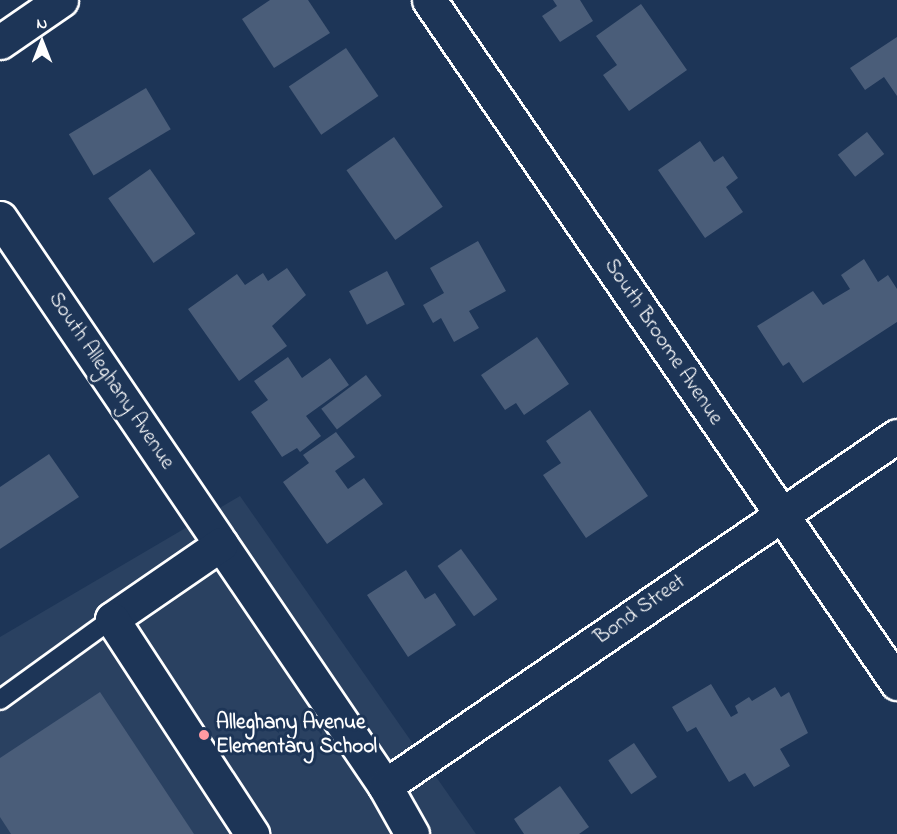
<!DOCTYPE html>
<html>
<head>
<meta charset="utf-8">
<style>
	body { margin:0 }
	#map { position:relative; width:897px; height:834px; overflow:hidden; background:#1d3557; font-family:"Indie Flower",sans-serif }
	div>[style] { position:absolute }
	.built>* { inset:0; background:#2a4161 }
	.building>* { inset:0; background:#4a5d79; transform-origin:0 0 }
	.roads { filter:drop-shadow(2px 0 #fff) drop-shadow(-2px 0 #fff) drop-shadow(0 2px #fff) drop-shadow(0 -2px #fff) }
	.service>* { height:18px; margin:-9px; padding:0 9px; transform-origin:9px; border-radius:9px; background:#1d3557 }
	.minor>* { height:33px; margin:-16.5px; padding:0 16.5px; transform-origin:16.5px; border-radius:16.5px; background:#1d3557 }
	.dots>* { width:16px; height:16px; translate:-50% -50%; box-sizing:border-box; border:3px solid #1d3557; border-radius:50% }
	span { translate:-50% -50%; white-space:nowrap; text-align:center; line-height:1.15; -webkit-text-stroke:6px #1d3557; paint-order:stroke }
	.street-label { font-size:21px; color:#fff }
	.poi-label { font-size:21px; color:#fff; font-weight:700 }
	.left { translate:0 -50%; text-align:left }
	.north { position:absolute; left:12px; top:12px; width:60px; height:60px; -webkit-text-stroke:4px #1d3557; paint-order:stroke; rotate:0deg; font-size:16px; font-weight:700; line-height:24px; text-align:center; color:#fff }
	.north::after { content:''; display:block; margin:auto; width:21px; height:27px; background:#fff; clip-path:polygon(50% 0,100% 100%,50% 72%,0 100%) }
</style>
</head>
<body>
<div id="map">
	<div class="built">
		<i style="clip-path:polygon(240px 496px,476px 834px,0 834px,0 637px)"></i>
	</div>
	<div class="building">
		<i style="clip-path:polygon(270px 0,308px 0,330px 33px,274px 68px,242px 19px)"></i>
		<i style="clip-path:polygon(553px 0,580px 0,593px 21px,560px 42px,542px 16px,557px 6px)"></i>
		<i style="clip-path:polygon(641px 4px,687px 70px,629px 111px,603px 75px,617px 65px,596px 36px)"></i>
		<i style="clip-path:polygon(897px 37px,897px 96px,884px 77px,865px 90px,850px 68px)"></i>
		<i style="left:346px;top:48px;width:58px;height:69px;rotate:56deg"></i>
		<i style="left:146px;top:88px;width:48px;height:90px;rotate:59deg"></i>
		<i style="left:867px;top:132px;width:28px;height:37px;rotate:52deg"></i>
		<i style="left:394px;top:137px;width:85px;height:58px;rotate:55deg"></i>
		<i style="clip-path:polygon(700px 141px,714px 162px,723px 156px,738px 178px,726px 187px,743px 212px,705px 238px,658px 170px)"></i>
		<i style="left:150px;top:169px;width:79px;height:51px;rotate:55deg"></i>
		<i style="clip-path:polygon(478px 241px,506px 291px,469px 311px,479px 328px,454px 342px,441px 318px,433px 323px,423px 305px,444px 293px,430px 268px)"></i>
		<i style="clip-path:polygon(864px 259px,878px 282px,888px 275px,897px 289px,897px 322px,803px 383px,789px 362px,783px 366px,757px 326px,813px 291px,823px 305px,850px 289px,841px 275px)"></i>
		<i style="clip-path:polygon(287px 268px,306px 295px,272px 326px,287px 346px,239px 381px,188px 309px,237px 274px,245px 285px,263px 273px,268px 281px)"></i>
		<i style="left:387px;top:271px;width:38px;height:43px;rotate:62deg"></i>
		<i style="clip-path:polygon(537px 337px,569px 384px,524px 415px,516px 403px,505px 410px,481px 375px)"></i>
		<i style="clip-path:polygon(288px 357px,302px 378px,330px 358px,349px 385px,306px 416px,321px 436px,300px 452px,297px 448px,282px 457px,251px 412px,268px 400px,254px 381px)"></i>
		<i style="left:366px;top:375px;width:26px;height:56px;rotate:53deg"></i>
		<i style="clip-path:polygon(590px 410px,648px 496px,586px 538px,543px 475px,561px 463px,546px 441px)"></i>
		<i style="clip-path:polygon(336px 432px,355px 457px,335px 471px,348px 489px,364px 478px,383px 504px,327px 544px,283px 482px,309px 463px,303px 455px)"></i>
		<i style="clip-path:polygon(49px 454px,79px 497px,0 549px,0 487px)"></i>
		<i style="left:461px;top:549px;width:62px;height:29px;rotate:54deg"></i>
		<i style="clip-path:polygon(406px 570px,425px 599px,435px 593px,456px 625px,408px 657px,367px 595px)"></i>
		<i style="clip-path:polygon(711px 684px,731px 717px,738px 713px,735px 706px,749px 697px,752px 701px,775px 687px,781px 697px,789px 692px,808px 733px,780px 749px,790px 766px,754px 787px,745px 773px,729px 782px,696px 727px,687px 732px,672px 707px)"></i>
		<i style="clip-path:polygon(100px 692px,194px 834px,11px 834px,0 817px,0 758px)"></i>
		<i style="left:634px;top:743px;width:41px;height:31px;rotate:56deg"></i>
		<i style="clip-path:polygon(560px 786px,589px 827px,579px 834px,524px 834px,514px 819px)"></i>
	</div>
	<div class="roads">
		<div class="service">
			<i style="left:0;top:700px;width:138px;rotate:-35.9deg"></i>
		</div>
		<div class="minor">
			<i style="left:429px;top:0;width:828px;rotate:55.58deg"></i>
			<i style="left:0;top:42px;width:74px;rotate:-34.5deg"></i>
			<i style="left:0;top:218px;width:686px;rotate:55.87deg"></i>
			<i style="left:385px;top:786px;width:55px;rotate:60.6deg"></i>
			<i style="left:221px;top:544px;width:132px;rotate:145.5deg"></i>
			<i style="left:112px;top:619px;width:257px;rotate:56.9deg"></i>
			<i style="left:385px;top:786px;width:620px;rotate:-34.36deg"></i>
		</div>
	</div>
	<div class="dots">
		<i style="left:204px;top:735px;background:#ff9aa2"></i>
	</div>
	<div class="street-label">
		<span style="left:663px;top:342px;rotate:56deg">South Broome Avenue</span>
		<span style="left:111px;top:381px;rotate:56deg">South Alleghany Avenue</span>
		<span style="left:640px;top:610px;rotate:-35deg">Bond Street</span>
	</div>
	<div class="poi-label">
		<span class="left" style="left:216px;top:735px">Alleghany Avenue<br>Elementary School</span>
	</div>
	<div class="north">N</div>
</div>
</body>
</html>
